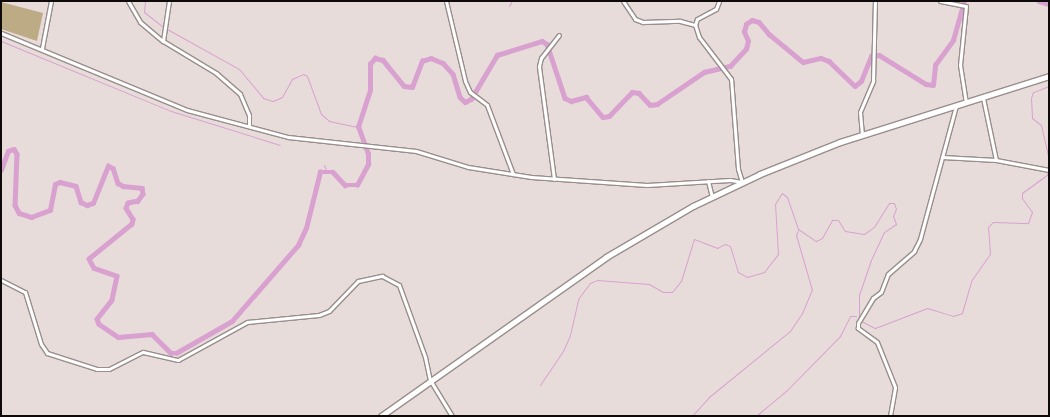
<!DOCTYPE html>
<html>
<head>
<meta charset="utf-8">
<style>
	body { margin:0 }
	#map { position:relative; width:1050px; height:417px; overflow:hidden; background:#e8dcda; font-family:"Source Sans 3",sans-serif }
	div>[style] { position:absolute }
	.green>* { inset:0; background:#bdab86 }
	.stream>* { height:1px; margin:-0.5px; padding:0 0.5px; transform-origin:0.5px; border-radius:0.5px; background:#d9a1d0 }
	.canal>* { height:4.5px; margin:-2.25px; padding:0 2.25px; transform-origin:2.25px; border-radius:2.25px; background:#d9a1d0 }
	.roads { filter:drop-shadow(1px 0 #988e8c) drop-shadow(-1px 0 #988e8c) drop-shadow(0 1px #988e8c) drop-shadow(0 -1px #988e8c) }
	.minor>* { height:3px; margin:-1.5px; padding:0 1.5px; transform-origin:1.5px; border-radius:1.5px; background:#fff }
	.trunk>* { height:5px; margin:-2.5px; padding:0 2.5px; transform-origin:2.5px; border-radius:2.5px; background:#fff }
	span { translate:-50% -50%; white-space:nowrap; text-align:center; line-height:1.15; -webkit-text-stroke:5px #e8dcda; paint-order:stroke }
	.frame { position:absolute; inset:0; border:2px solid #0e0a0a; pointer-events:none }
</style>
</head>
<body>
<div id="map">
	<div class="green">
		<i style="clip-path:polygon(1px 2px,43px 13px,37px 41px,1px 29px)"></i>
	</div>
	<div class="stream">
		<i style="left:145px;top:1px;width:11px;rotate:95deg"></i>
		<i style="left:144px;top:12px;width:24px;rotate:38deg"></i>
		<i style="left:509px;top:6px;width:6px;rotate:-59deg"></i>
		<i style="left:167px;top:29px;width:82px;rotate:29.1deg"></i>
		<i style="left:239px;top:69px;width:38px;rotate:50deg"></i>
		<i style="left:263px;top:98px;width:10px;rotate:17deg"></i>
		<i style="left:273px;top:101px;width:10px;rotate:-24deg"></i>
		<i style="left:282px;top:97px;width:21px;rotate:-61deg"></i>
		<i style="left:292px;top:79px;width:12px;rotate:-24deg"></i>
		<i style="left:303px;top:74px;width:4px;rotate:27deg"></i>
		<i style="left:307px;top:76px;width:40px;rotate:69.8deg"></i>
		<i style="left:321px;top:114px;width:11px;rotate:41deg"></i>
		<i style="left:329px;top:121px;width:30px;rotate:12deg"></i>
		<i style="left:1px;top:41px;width:184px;rotate:22.4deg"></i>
		<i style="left:171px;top:111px;width:114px;rotate:17.3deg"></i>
		<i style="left:1049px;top:86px;width:17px;rotate:159deg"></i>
		<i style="left:1033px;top:92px;width:6px;rotate:108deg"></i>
		<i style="left:1031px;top:98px;width:20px;rotate:87deg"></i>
		<i style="left:1032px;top:118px;width:11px;rotate:38deg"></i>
		<i style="left:1041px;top:125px;width:35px;rotate:77deg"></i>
		<i style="left:324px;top:165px;width:5px;rotate:68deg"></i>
		<i style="left:861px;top:321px;width:16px;rotate:27deg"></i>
		<i style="left:875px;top:328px;width:56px;rotate:-21deg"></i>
		<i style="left:927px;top:308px;width:27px;rotate:17deg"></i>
		<i style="left:953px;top:316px;width:9px;rotate:-18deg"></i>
		<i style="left:962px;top:313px;width:33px;rotate:-74deg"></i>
		<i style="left:971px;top:281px;width:33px;rotate:-55deg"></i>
		<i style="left:990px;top:254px;width:27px;rotate:-94deg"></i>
		<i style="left:988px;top:227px;width:7px;rotate:-45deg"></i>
		<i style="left:993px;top:222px;width:35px;rotate:2deg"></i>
		<i style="left:1028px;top:223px;width:12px;rotate:-70deg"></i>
		<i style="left:1032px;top:212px;width:17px;rotate:-126deg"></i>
		<i style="left:1022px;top:198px;width:5px;rotate:-90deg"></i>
		<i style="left:1022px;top:193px;width:31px;rotate:-36deg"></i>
		<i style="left:1047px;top:175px;width:10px;rotate:-79deg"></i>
		<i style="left:540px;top:385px;width:41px;rotate:-55.9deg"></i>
		<i style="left:563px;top:351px;width:17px;rotate:-66deg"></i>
		<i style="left:570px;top:335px;width:37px;rotate:-77deg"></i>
		<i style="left:578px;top:299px;width:20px;rotate:-53deg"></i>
		<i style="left:590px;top:283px;width:8px;rotate:-23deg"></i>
		<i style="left:597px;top:280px;width:52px;rotate:4.4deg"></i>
		<i style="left:649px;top:284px;width:16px;rotate:30deg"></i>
		<i style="left:663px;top:292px;width:9px"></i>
		<i style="left:672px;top:292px;width:14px;rotate:-51deg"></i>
		<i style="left:681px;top:281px;width:44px;rotate:-72.8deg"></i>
		<i style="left:694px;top:239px;width:25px;rotate:21deg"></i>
		<i style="left:717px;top:248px;width:9px;rotate:-27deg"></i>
		<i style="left:725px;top:244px;width:5px;rotate:22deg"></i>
		<i style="left:730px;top:246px;width:27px;rotate:73deg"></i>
		<i style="left:738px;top:272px;width:10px;rotate:29deg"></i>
		<i style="left:747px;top:277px;width:18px;rotate:-16deg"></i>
		<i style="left:764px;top:272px;width:23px;rotate:-52deg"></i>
		<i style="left:778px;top:254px;width:50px;rotate:-93.4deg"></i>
		<i style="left:775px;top:204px;width:13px;rotate:-58deg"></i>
		<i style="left:782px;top:193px;width:6px;rotate:39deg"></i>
		<i style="left:787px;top:197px;width:34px;rotate:71deg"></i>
		<i style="left:798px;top:229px;width:22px;rotate:34deg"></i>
		<i style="left:816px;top:241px;width:7px;rotate:-27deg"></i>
		<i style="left:822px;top:238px;width:21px;rotate:-61deg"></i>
		<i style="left:832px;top:220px;width:6px"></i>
		<i style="left:838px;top:220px;width:13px;rotate:58deg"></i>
		<i style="left:845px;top:231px;width:19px;rotate:9deg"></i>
		<i style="left:864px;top:234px;width:12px;rotate:-35deg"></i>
		<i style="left:874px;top:227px;width:28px;rotate:-58deg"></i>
		<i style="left:889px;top:203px;width:5px"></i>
		<i style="left:894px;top:203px;width:6px;rotate:72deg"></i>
		<i style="left:896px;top:209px;width:8px;rotate:113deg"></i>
		<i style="left:893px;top:216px;width:9px;rotate:69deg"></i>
		<i style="left:896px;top:224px;width:14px;rotate:146deg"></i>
		<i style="left:884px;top:232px;width:31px;rotate:115deg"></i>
		<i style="left:871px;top:260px;width:37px;rotate:109deg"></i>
		<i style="left:859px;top:295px;width:23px;rotate:90deg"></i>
		<i style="left:692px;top:416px;width:25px;rotate:-48deg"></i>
		<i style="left:709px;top:397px;width:104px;rotate:-39.2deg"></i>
		<i style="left:790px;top:331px;width:22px;rotate:-56deg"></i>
		<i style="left:802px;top:313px;width:25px;rotate:-67deg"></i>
		<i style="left:812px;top:290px;width:57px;rotate:-106.2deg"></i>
		<i style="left:796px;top:235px;width:5px;rotate:-68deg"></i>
		<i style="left:756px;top:416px;width:40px;rotate:-40deg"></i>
		<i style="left:787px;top:390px;width:76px;rotate:-45.5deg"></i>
		<i style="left:840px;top:336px;width:22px;rotate:-63deg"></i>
		<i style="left:850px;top:316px;width:6px"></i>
	</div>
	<div class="canal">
		<i style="left:1039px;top:1px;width:10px;rotate:17deg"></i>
		<i style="left:1px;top:170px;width:20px;rotate:-70deg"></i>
		<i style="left:8px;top:151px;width:6px;rotate:-18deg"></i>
		<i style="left:14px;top:149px;width:6px;rotate:59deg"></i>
		<i style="left:17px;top:154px;width:51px;rotate:92.2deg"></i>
		<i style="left:15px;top:205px;width:9px;rotate:63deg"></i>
		<i style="left:19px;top:213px;width:13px;rotate:18deg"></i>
		<i style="left:31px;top:217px;width:20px;rotate:-20deg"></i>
		<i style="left:50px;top:210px;width:26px;rotate:-79deg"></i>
		<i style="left:55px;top:184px;width:5px;rotate:-22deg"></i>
		<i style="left:60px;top:182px;width:16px;rotate:14deg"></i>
		<i style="left:76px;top:186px;width:17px;rotate:73deg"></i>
		<i style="left:81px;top:202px;width:7px;rotate:27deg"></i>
		<i style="left:87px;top:205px;width:6px;rotate:-18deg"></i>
		<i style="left:93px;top:203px;width:40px;rotate:-68deg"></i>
		<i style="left:108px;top:166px;width:5px;rotate:22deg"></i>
		<i style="left:113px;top:168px;width:16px;rotate:72deg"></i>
		<i style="left:118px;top:183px;width:6px;rotate:31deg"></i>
		<i style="left:123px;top:186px;width:19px;rotate:6deg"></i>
		<i style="left:142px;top:188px;width:6px;rotate:81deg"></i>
		<i style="left:143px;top:194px;width:9px;rotate:126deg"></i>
		<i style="left:138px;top:201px;width:10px;rotate:169deg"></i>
		<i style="left:128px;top:203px;width:5px;rotate:112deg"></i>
		<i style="left:126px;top:208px;width:13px;rotate:58deg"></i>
		<i style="left:133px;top:219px;width:5px;rotate:101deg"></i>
		<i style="left:132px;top:224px;width:55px;rotate:140.9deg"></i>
		<i style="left:89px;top:259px;width:10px;rotate:61deg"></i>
		<i style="left:94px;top:268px;width:24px;rotate:19deg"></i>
		<i style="left:117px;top:276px;width:25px;rotate:102deg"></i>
		<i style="left:112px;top:300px;width:24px;rotate:128deg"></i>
		<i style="left:97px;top:319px;width:5px;rotate:68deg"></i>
		<i style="left:99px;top:324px;width:23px;rotate:34deg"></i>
		<i style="left:118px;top:337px;width:34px;rotate:-5deg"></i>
		<i style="left:152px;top:334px;width:27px;rotate:45deg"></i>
		<i style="left:171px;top:353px;width:5px"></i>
		<i style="left:176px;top:353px;width:64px;rotate:-29.7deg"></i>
		<i style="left:232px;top:321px;width:101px;rotate:-49deg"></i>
		<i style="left:298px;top:245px;width:19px;rotate:-65deg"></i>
		<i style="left:306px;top:228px;width:58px;rotate:-76deg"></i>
		<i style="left:320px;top:172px;width:13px"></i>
		<i style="left:333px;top:172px;width:18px;rotate:47deg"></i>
		<i style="left:345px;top:185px;width:12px"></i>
		<i style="left:357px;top:185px;width:24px;rotate:-62deg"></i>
		<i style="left:368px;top:164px;width:10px;rotate:-90deg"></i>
		<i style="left:368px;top:154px;width:29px;rotate:-110deg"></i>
		<i style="left:358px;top:127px;width:39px;rotate:-72deg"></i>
		<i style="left:370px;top:90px;width:26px;rotate:-90deg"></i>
		<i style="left:370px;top:64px;width:8px;rotate:-50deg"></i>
		<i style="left:375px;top:58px;width:8px;rotate:14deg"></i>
		<i style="left:383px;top:60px;width:33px;rotate:51deg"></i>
		<i style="left:404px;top:86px;width:8px;rotate:7deg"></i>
		<i style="left:412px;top:87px;width:28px;rotate:-69deg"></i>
		<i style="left:422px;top:61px;width:9px;rotate:-18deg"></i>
		<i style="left:431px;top:58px;width:13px;rotate:23deg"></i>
		<i style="left:443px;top:63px;width:15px;rotate:48deg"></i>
		<i style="left:453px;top:74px;width:24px;rotate:73deg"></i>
		<i style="left:460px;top:97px;width:7px;rotate:45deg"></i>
		<i style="left:465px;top:102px;width:7px;rotate:-27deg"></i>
		<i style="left:471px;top:99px;width:51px;rotate:-59.4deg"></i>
		<i style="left:497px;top:55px;width:47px;rotate:-17.3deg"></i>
		<i style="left:542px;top:41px;width:6px;rotate:31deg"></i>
		<i style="left:547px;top:44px;width:57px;rotate:71.6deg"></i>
		<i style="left:565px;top:98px;width:7px;rotate:27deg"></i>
		<i style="left:571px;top:101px;width:16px;rotate:-15deg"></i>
		<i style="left:586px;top:97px;width:26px;rotate:50deg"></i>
		<i style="left:603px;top:117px;width:6px;rotate:-9deg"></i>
		<i style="left:609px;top:116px;width:33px;rotate:-46deg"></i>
		<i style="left:632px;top:92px;width:7px;rotate:8deg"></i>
		<i style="left:639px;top:93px;width:16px;rotate:47deg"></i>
		<i style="left:650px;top:105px;width:7px;rotate:-8deg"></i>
		<i style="left:657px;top:104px;width:57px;rotate:-34.2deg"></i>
		<i style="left:704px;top:72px;width:27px;rotate:-13deg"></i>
		<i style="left:730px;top:66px;width:23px;rotate:-47deg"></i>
		<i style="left:746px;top:49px;width:8px;rotate:-76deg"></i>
		<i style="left:748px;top:41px;width:10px;rotate:-114deg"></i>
		<i style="left:744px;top:32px;width:8px;rotate:-76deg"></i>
		<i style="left:746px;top:24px;width:7px;rotate:-34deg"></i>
		<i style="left:752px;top:20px;width:7px;rotate:16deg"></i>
		<i style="left:759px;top:22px;width:16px;rotate:50deg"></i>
		<i style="left:769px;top:34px;width:44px;rotate:39.5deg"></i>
		<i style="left:803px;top:62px;width:18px;rotate:-13deg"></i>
		<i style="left:821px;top:58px;width:9px;rotate:21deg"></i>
		<i style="left:829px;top:61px;width:36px;rotate:44deg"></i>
		<i style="left:855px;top:86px;width:8px;rotate:-40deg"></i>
		<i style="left:861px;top:81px;width:27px;rotate:-68deg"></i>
		<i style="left:871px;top:56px;width:8px;rotate:-7deg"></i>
		<i style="left:879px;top:55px;width:55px;rotate:31.7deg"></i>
		<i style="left:926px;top:84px;width:7px;rotate:8deg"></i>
		<i style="left:933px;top:85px;width:20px;rotate:-84deg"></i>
		<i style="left:935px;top:65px;width:31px;rotate:-54deg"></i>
		<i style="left:953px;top:40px;width:41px;rotate:-74.2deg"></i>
	</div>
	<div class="roads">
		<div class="minor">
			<i style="left:128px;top:1px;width:24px;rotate:60deg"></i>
			<i style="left:140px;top:22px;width:30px;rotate:40deg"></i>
			<i style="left:163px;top:41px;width:62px;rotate:31.1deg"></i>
			<i style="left:216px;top:73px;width:32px;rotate:41deg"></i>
			<i style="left:240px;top:94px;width:23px;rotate:67deg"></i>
			<i style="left:249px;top:115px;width:10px;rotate:90deg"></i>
			<i style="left:446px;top:1px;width:82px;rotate:76.6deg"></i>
			<i style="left:465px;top:81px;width:12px;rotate:66deg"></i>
			<i style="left:470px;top:92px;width:21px;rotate:37deg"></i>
			<i style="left:487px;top:105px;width:74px;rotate:69.4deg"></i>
			<i style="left:623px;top:1px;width:22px;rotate:56deg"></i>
			<i style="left:635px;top:19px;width:9px;rotate:21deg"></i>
			<i style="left:643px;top:22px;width:37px;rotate:-2deg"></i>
			<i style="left:680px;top:21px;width:16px;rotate:15deg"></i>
			<i style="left:940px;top:1px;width:26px;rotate:11deg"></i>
			<i style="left:966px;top:6px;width:59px;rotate:95.8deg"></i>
			<i style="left:960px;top:65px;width:37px;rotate:81deg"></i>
			<i style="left:1px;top:33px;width:201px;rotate:22.5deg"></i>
			<i style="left:187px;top:110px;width:105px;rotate:15deg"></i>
			<i style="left:288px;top:137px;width:129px;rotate:6.2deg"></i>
			<i style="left:416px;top:151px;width:54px;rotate:17.1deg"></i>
			<i style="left:468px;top:167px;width:64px;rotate:9deg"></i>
			<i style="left:531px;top:177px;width:116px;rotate:3.9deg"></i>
			<i style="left:647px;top:185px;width:83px;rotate:-3.4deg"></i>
			<i style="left:730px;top:180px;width:12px;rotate:9deg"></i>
			<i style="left:742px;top:182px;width:14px;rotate:-107deg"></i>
			<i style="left:738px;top:169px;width:90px;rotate:-94.4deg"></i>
			<i style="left:731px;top:79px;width:53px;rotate:-127.3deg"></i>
			<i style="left:699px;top:37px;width:13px;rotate:-108deg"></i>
			<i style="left:695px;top:25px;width:6px;rotate:-72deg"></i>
			<i style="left:697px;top:19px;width:21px;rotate:-28deg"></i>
			<i style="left:716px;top:9px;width:9px;rotate:-69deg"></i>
			<i style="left:163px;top:41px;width:40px;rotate:-81.5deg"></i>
			<i style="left:42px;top:48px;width:48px;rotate:-79.2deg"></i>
			<i style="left:983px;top:98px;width:63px;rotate:78.2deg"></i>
			<i style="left:862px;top:135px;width:23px;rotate:-95deg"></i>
			<i style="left:860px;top:112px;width:34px;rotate:-67deg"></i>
			<i style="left:873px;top:81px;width:80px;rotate:-88.6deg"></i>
			<i style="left:942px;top:157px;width:54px;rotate:3.2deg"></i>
			<i style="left:996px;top:160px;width:54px;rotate:10.7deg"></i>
			<i style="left:554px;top:179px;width:114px;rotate:-97.6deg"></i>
			<i style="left:539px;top:66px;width:8px;rotate:-76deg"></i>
			<i style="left:541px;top:58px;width:29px;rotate:-52deg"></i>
			<i style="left:708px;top:181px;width:16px;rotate:76deg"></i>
			<i style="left:1px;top:280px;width:27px;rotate:27deg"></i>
			<i style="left:25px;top:292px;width:54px;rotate:72.9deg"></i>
			<i style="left:41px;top:344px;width:11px;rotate:56deg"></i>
			<i style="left:47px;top:353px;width:52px;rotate:17.7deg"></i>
			<i style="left:97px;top:369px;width:12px"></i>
			<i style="left:109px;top:369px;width:38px;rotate:-27deg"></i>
			<i style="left:143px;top:352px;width:36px;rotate:13deg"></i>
			<i style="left:178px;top:360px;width:79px;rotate:-28.8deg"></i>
			<i style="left:247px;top:322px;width:72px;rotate:-5.6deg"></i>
			<i style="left:319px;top:315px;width:11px;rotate:-22deg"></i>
			<i style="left:329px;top:311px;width:42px;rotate:-46deg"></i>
			<i style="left:358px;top:281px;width:25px;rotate:-12deg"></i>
			<i style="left:382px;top:276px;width:19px;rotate:28deg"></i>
			<i style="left:399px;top:285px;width:77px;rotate:70.1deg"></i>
			<i style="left:425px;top:357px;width:24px;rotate:78deg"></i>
			<i style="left:430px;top:380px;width:42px;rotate:58.6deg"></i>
			<i style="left:890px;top:416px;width:29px;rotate:-80deg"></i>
			<i style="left:895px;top:387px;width:48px;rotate:-111.8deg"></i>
			<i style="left:877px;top:342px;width:24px;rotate:-144deg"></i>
			<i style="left:858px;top:328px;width:5px;rotate:-90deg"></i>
			<i style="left:858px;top:323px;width:29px;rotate:-59deg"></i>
			<i style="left:873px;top:298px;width:10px;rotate:-37deg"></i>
			<i style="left:881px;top:292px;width:19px;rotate:-69deg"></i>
			<i style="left:888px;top:274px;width:35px;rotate:-41deg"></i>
			<i style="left:914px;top:251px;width:13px;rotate:-63deg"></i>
			<i style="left:920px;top:239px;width:138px;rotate:-74.9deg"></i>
		</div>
		<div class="trunk">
			<i style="left:381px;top:416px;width:276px;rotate:-35.2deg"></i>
			<i style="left:606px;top:257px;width:101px;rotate:-30.4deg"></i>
			<i style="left:693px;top:206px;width:74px;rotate:-25.5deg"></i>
			<i style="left:760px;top:174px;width:86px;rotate:-21.8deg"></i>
			<i style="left:840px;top:142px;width:219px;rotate:-17.5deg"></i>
		</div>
	</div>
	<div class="frame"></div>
</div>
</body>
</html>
